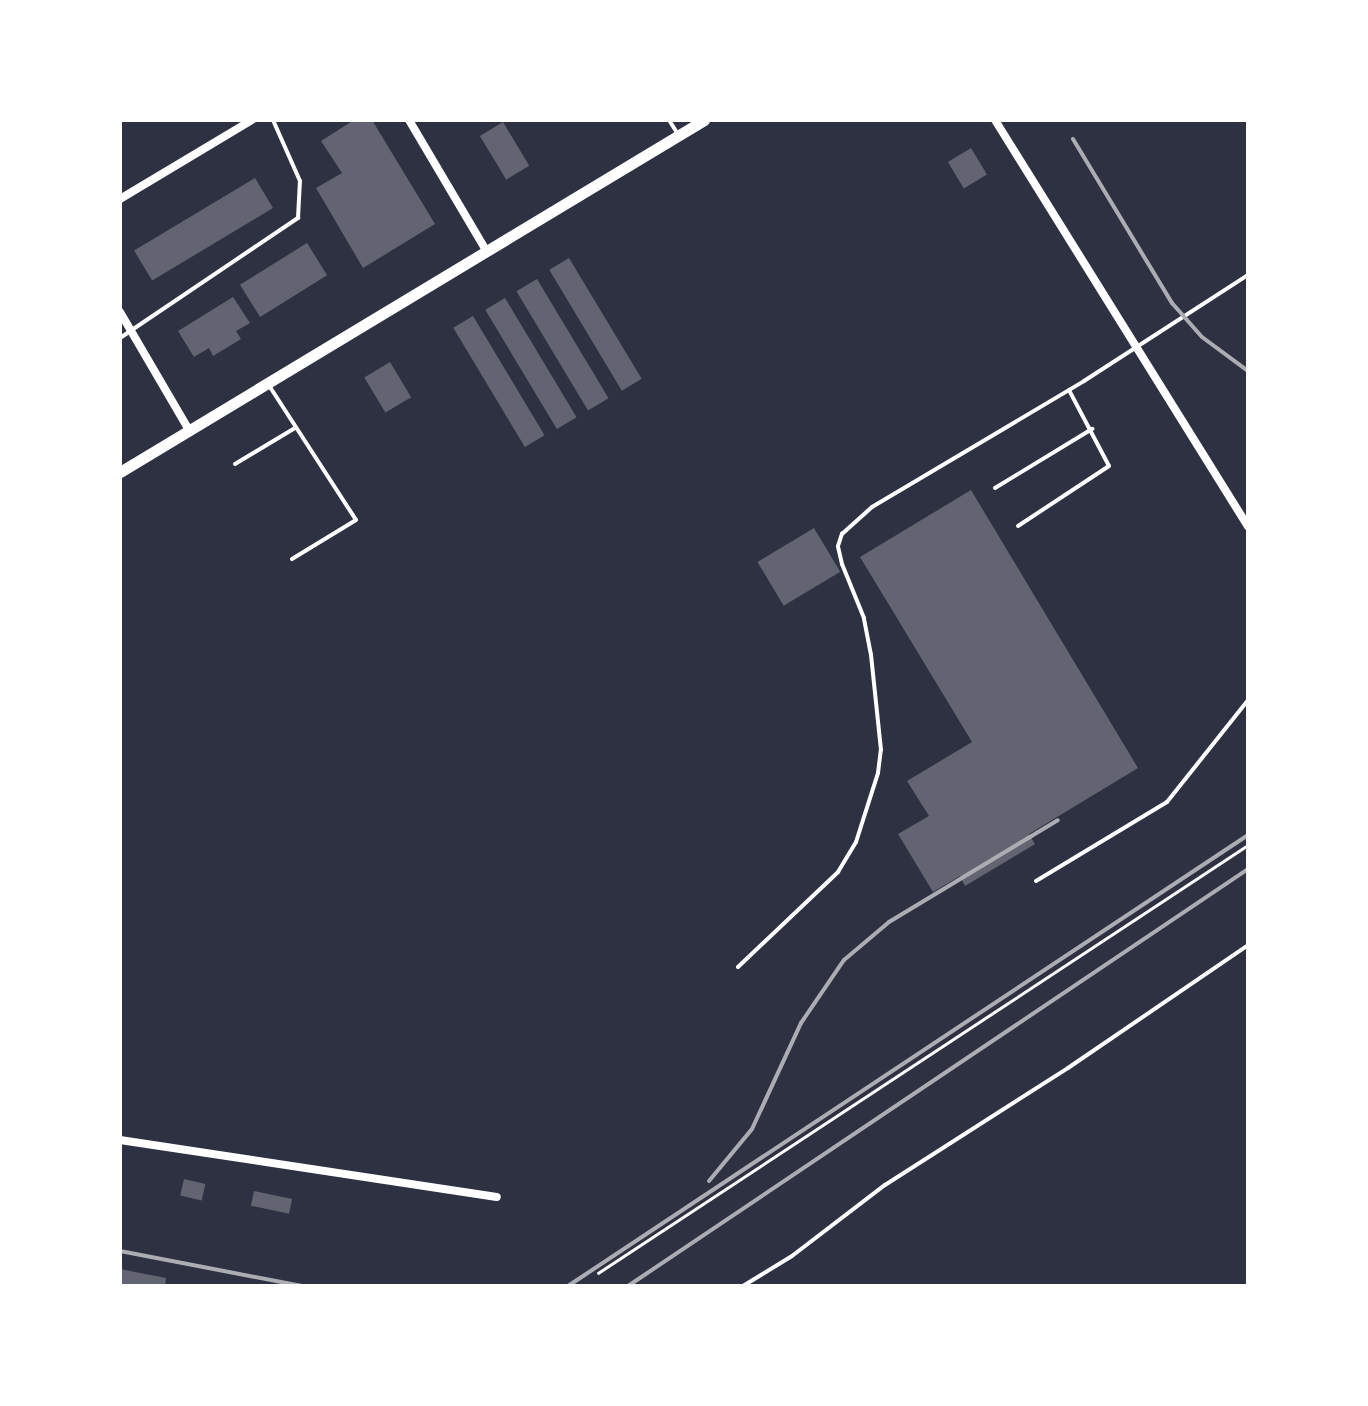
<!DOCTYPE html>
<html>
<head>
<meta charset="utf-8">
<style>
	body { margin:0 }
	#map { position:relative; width:1368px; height:1406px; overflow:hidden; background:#2d3142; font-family:"PT Sans",sans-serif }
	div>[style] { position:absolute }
	.building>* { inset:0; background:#626471; transform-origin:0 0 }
	.path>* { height:2.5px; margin:-1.25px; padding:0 1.25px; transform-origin:1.25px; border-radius:1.25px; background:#fff }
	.service>* { height:4px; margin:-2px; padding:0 2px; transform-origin:2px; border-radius:2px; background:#fff }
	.minor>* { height:8px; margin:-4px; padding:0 4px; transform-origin:4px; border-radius:4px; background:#fff }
	.primary>* { height:11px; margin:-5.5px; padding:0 5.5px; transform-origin:5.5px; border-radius:5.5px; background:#fff }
	.rail>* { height:4px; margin:-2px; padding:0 2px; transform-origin:2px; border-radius:2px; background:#abadb3 }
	span { translate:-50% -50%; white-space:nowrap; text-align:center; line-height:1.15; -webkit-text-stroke:9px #fff; paint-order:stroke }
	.frame { position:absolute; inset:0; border:122px solid #fff; pointer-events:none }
</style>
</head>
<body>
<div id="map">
	<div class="building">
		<i style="clip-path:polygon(354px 120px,372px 120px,435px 224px,363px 268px,316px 188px,342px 173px,321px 141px)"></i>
		<i style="left:503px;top:122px;width:51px;height:27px;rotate:59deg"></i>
		<i style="left:971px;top:148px;width:31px;height:27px;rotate:59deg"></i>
		<i style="left:255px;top:178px;width:35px;height:141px;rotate:59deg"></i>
		<i style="left:307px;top:243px;width:38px;height:79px;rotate:58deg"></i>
		<i style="left:569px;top:258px;width:141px;height:23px;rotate:59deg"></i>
		<i style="left:537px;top:279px;width:139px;height:24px;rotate:59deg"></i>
		<i style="clip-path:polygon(233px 297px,250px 323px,236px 331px,241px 339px,213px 356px,209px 348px,194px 357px,178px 331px)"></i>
		<i style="left:505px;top:298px;width:139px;height:23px;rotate:59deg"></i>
		<i style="left:473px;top:316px;width:139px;height:23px;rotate:59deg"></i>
		<i style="left:390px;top:362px;width:41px;height:30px;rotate:59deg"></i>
		<i style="clip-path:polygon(971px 490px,1138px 768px,1029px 834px,1035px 844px,965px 886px,960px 876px,933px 892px,898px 834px,929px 816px,907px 781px,972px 742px,860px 557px)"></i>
		<i style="left:814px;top:528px;width:51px;height:66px;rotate:59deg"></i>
		<i style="left:184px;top:1179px;width:22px;height:17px;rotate:13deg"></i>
		<i style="left:254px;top:1191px;width:39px;height:15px;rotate:12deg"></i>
		<i style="clip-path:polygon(120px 1269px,166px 1278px,165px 1286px,120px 1286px)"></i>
	</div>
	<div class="path">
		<i style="left:598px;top:1273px;width:778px;rotate:-33.36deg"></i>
	</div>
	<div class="service">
		<i style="left:669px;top:120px;width:13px;rotate:58deg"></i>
		<i style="left:120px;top:338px;width:215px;rotate:-34deg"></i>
		<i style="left:298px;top:218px;width:37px;rotate:-87deg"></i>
		<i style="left:300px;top:181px;width:67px;rotate:-113.9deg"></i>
		<i style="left:270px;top:387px;width:158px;rotate:57.1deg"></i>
		<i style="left:356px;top:520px;width:75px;rotate:148.6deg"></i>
		<i style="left:235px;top:464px;width:70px;rotate:-31deg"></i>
		<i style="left:995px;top:488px;width:114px;rotate:-31.3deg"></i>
		<i style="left:1018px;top:526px;width:109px;rotate:-33.4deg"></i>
		<i style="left:1109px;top:466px;width:86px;rotate:-117.8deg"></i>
		<i style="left:1036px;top:881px;width:153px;rotate:-31.1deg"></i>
		<i style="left:1167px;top:802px;width:130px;rotate:-51.5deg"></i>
		<i style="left:738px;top:967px;width:138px;rotate:-43.5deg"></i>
		<i style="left:838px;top:872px;width:35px;rotate:-59deg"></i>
		<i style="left:856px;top:842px;width:72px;rotate:-72.3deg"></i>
		<i style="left:878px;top:773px;width:23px;rotate:-83deg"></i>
		<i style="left:881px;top:750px;width:96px;rotate:-96deg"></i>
		<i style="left:871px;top:655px;width:38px;rotate:-101deg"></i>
		<i style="left:864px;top:618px;width:58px;rotate:-112.2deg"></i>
		<i style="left:842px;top:564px;width:18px;rotate:-103deg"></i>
		<i style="left:838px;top:546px;width:13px;rotate:-72deg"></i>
		<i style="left:842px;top:534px;width:40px;rotate:-42deg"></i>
		<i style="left:872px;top:507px;width:247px;rotate:-30.7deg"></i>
		<i style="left:1084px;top:381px;width:195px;rotate:-32.9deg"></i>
		<i style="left:743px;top:1286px;width:57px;rotate:-31.5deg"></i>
		<i style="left:792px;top:1256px;width:117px;rotate:-37.4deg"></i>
		<i style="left:885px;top:1185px;width:217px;rotate:-32.6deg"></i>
		<i style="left:1068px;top:1068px;width:218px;rotate:-34.3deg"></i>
	</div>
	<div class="minor">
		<i style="left:409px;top:120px;width:153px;rotate:59.4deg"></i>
		<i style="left:995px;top:120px;width:479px;rotate:58.1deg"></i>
		<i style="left:120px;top:199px;width:154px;rotate:-30.9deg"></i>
		<i style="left:120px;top:312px;width:137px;rotate:59.7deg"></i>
		<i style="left:120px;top:1140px;width:381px;rotate:8.6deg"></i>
	</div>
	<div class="primary">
		<i style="left:120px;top:472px;width:682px;rotate:-31.08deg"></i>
	</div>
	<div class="rail">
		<i style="left:1073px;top:139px;width:192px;rotate:58.9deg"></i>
		<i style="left:1172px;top:303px;width:45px;rotate:48.6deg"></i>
		<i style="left:1202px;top:337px;width:57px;rotate:36.5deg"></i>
		<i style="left:709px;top:1181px;width:67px;rotate:-50.4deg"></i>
		<i style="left:752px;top:1129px;width:117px;rotate:-65.2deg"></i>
		<i style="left:801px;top:1023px;width:76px;rotate:-55.7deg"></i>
		<i style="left:844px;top:960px;width:59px;rotate:-40.2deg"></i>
		<i style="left:889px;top:922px;width:197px;rotate:-31.1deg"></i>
		<i style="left:120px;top:1251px;width:184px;rotate:10.9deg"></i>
		<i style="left:568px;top:1286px;width:816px;rotate:-33.55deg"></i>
		<i style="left:628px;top:1286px;width:747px;rotate:-33.92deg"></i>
	</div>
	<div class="frame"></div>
</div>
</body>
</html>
